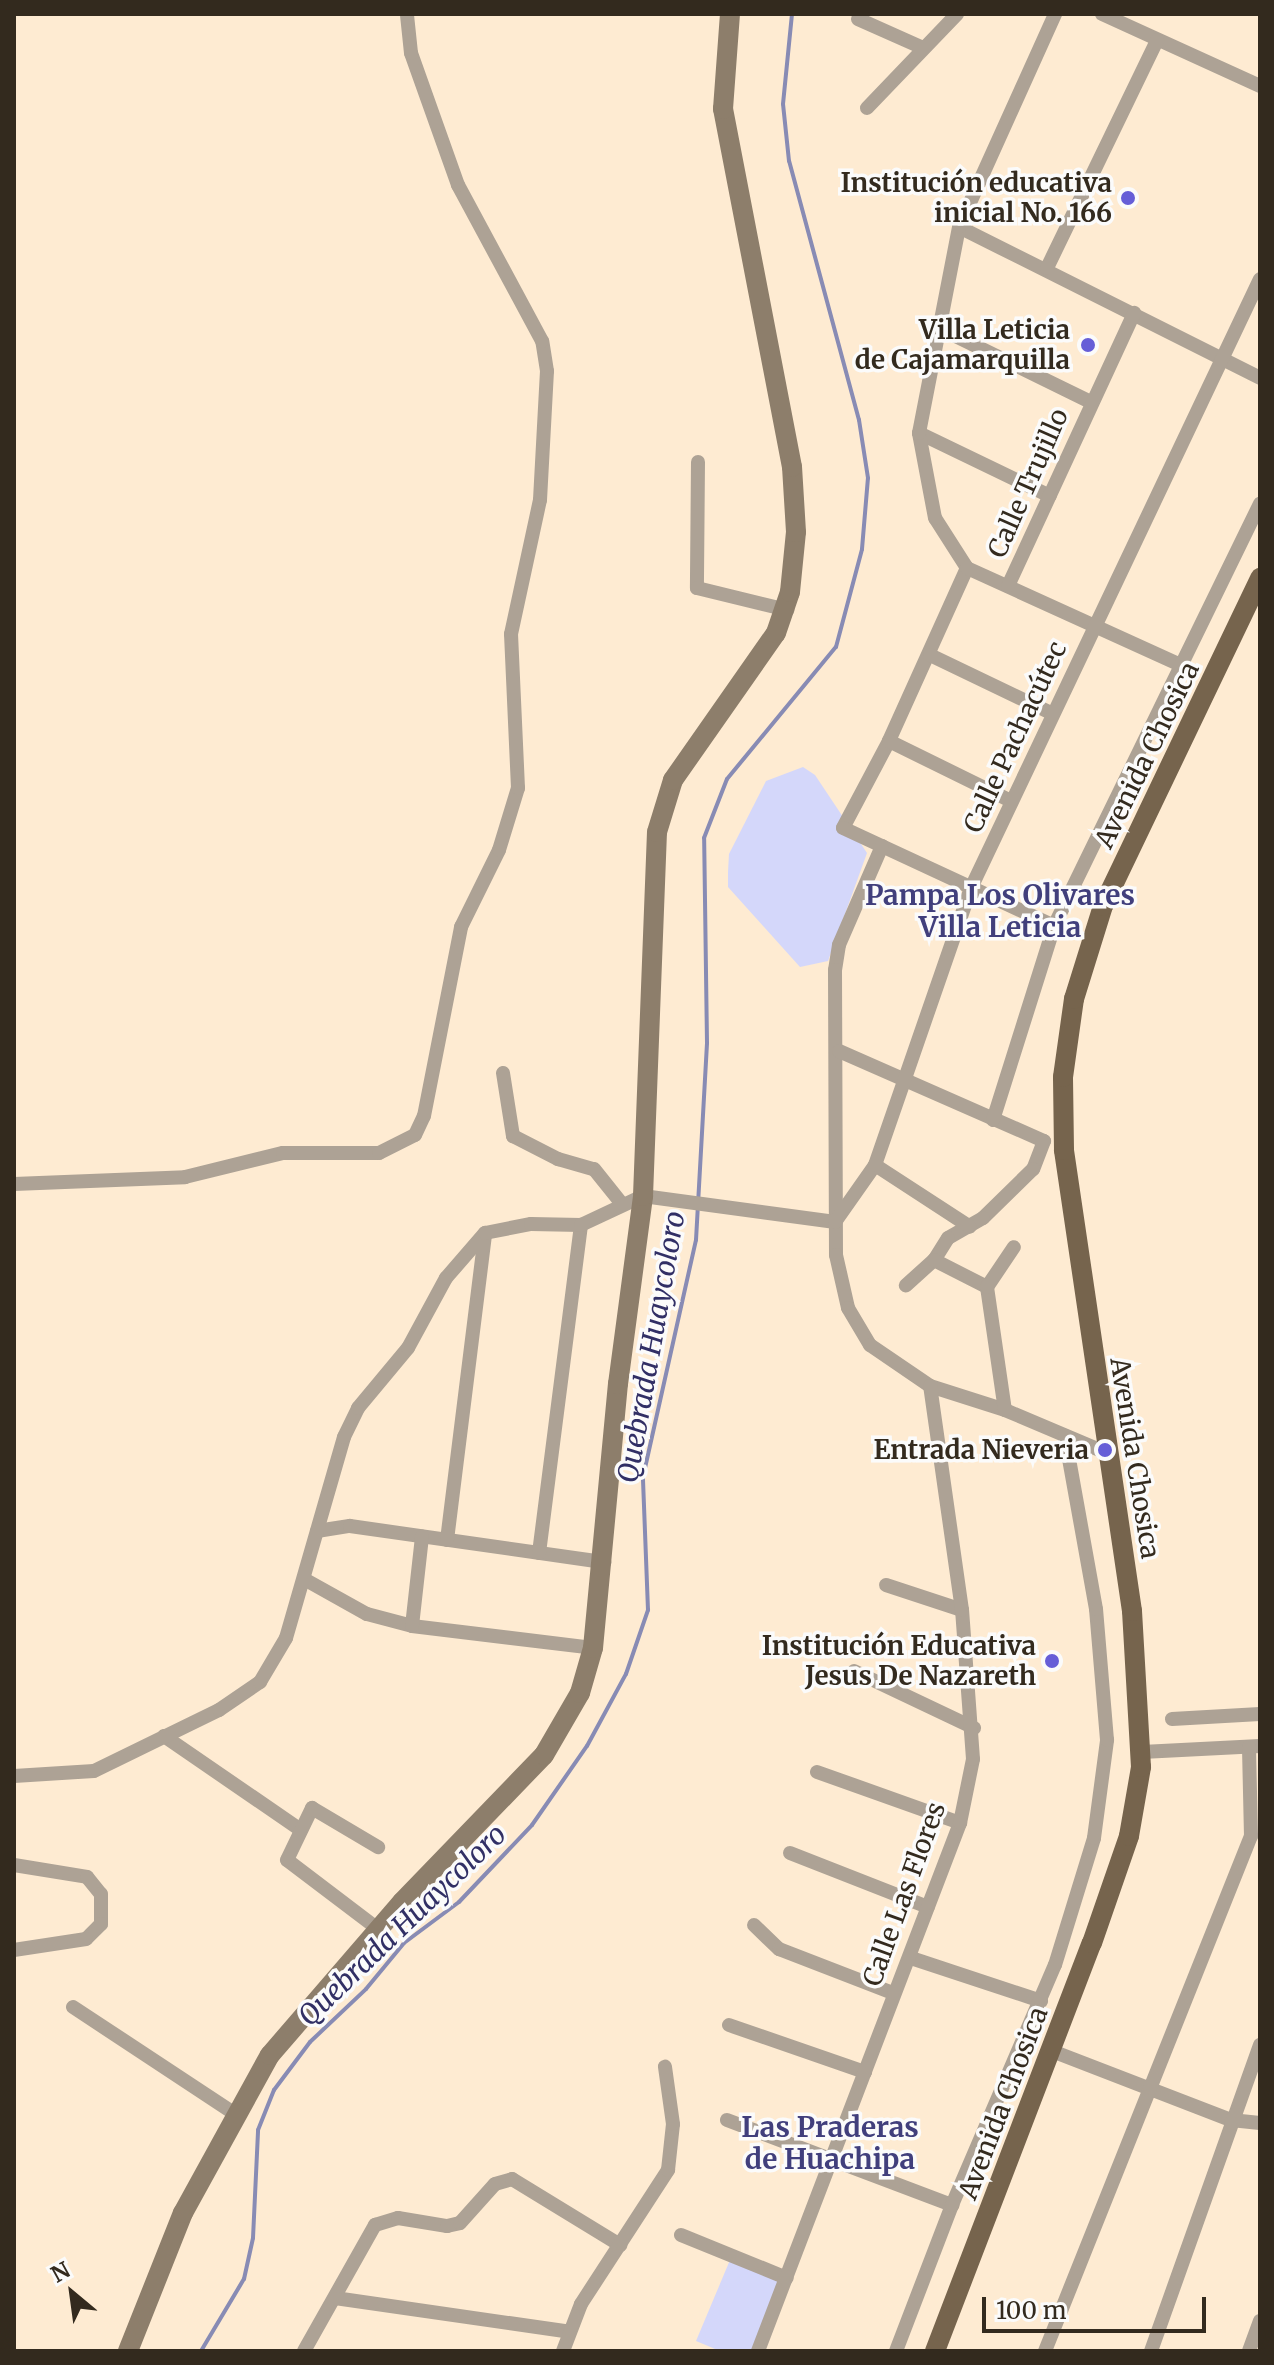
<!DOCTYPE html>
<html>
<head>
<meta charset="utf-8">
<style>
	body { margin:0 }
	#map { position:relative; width:1274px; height:2365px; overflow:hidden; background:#feebd2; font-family:Merriweather,serif }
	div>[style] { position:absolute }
	.green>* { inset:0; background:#d4d7fa }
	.stream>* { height:4px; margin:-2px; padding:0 2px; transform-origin:2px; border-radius:2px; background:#888bb4 }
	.street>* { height:14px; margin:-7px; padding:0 7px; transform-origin:7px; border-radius:7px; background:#ada295 }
	.secondary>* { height:20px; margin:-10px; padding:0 10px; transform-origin:10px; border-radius:10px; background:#8d7e6b }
	.primary>* { height:20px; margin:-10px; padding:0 10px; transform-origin:10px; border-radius:10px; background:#76644d }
	.dots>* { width:22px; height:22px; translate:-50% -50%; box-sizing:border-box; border:4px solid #fbfbfb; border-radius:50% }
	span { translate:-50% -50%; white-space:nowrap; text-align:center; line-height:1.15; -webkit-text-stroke:7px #fbfbfb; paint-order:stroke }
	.poi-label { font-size:26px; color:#332a1e; font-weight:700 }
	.right { translate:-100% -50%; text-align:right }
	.street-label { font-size:26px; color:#332a1e }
	.neighbourhood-label { font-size:28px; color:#413f7c; font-weight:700 }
	.water-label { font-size:28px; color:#312f65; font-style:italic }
	.frame { position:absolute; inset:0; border:16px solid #332a1e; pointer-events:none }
	.north { position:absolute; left:32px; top:2253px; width:80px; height:80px; -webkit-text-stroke:6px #fbfbfb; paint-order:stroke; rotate:331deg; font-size:22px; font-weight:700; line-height:32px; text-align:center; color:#332a1e }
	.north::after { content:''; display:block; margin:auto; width:28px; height:36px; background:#332a1e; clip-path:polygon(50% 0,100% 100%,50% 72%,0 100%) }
	.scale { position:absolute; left:982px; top:2297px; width:224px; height:36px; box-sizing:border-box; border:4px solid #332a1e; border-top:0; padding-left:10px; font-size:24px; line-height:28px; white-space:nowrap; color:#332a1e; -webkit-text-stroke:6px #fbfbfb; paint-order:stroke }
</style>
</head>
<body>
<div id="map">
	<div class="green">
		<i style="clip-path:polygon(803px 767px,815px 775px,867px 853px,828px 961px,800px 967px,728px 887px,728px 872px,729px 854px,766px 781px)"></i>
		<i style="clip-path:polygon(730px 2260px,781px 2281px,753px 2351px,720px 2351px,696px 2341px)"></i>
	</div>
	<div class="stream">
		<i style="left:201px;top:2351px;width:84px;rotate:-59.2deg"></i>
		<i style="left:244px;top:2279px;width:42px;rotate:-77.6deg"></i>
		<i style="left:253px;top:2238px;width:108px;rotate:-87.3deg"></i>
		<i style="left:258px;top:2130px;width:43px;rotate:-68.2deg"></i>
		<i style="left:274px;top:2090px;width:60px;rotate:-53.1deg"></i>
		<i style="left:310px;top:2042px;width:77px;rotate:-43.4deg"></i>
		<i style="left:366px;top:1989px;width:60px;rotate:-50.4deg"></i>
		<i style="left:404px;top:1943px;width:69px;rotate:-36.7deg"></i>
		<i style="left:459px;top:1902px;width:106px;rotate:-46.5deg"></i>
		<i style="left:532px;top:1825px;width:96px;rotate:-55.2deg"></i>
		<i style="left:587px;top:1746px;width:82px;rotate:-61.6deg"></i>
		<i style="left:626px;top:1674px;width:68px;rotate:-71deg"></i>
		<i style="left:648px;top:1610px;width:133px;rotate:-92.2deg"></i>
		<i style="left:643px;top:1477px;width:243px;rotate:-77.4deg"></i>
		<i style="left:696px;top:1240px;width:197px;rotate:-86.8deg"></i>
		<i style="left:707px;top:1043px;width:205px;rotate:-90.8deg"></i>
		<i style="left:704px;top:838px;width:63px;rotate:-68.7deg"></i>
		<i style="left:727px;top:779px;width:171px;rotate:-50.5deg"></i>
		<i style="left:836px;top:647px;width:101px;rotate:-75.1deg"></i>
		<i style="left:862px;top:549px;width:71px;rotate:-85.2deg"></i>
		<i style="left:868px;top:478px;width:59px;rotate:-98.8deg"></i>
		<i style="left:859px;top:420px;width:268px;rotate:-105.1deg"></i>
		<i style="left:789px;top:161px;width:57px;rotate:-96deg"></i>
		<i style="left:783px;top:104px;width:90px;rotate:-84.3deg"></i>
	</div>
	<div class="street">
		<i style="left:1102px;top:14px;width:174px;rotate:24.5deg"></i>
		<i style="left:858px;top:19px;width:71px;rotate:24deg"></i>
		<i style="left:867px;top:108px;width:130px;rotate:-46.2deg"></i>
		<i style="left:959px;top:227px;width:337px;rotate:26.6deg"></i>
		<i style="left:1047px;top:268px;width:253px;rotate:-64.2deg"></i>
		<i style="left:939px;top:328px;width:169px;rotate:26deg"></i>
		<i style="left:919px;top:433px;width:145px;rotate:25.7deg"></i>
		<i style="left:698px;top:462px;width:126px;rotate:90.5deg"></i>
		<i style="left:697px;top:588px;width:93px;rotate:13.7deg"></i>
		<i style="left:967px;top:568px;width:59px;rotate:-122.6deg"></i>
		<i style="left:935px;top:518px;width:86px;rotate:-100.7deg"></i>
		<i style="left:919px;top:433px;width:210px;rotate:-79deg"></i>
		<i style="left:959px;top:227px;width:234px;rotate:-65.7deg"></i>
		<i style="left:967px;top:568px;width:190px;rotate:114.3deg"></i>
		<i style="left:889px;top:741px;width:98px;rotate:117.9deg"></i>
		<i style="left:843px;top:828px;width:233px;rotate:24.9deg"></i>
		<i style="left:967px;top:568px;width:233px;rotate:24.4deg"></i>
		<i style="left:1008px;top:586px;width:301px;rotate:-65.2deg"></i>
		<i style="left:930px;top:655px;width:136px;rotate:25.6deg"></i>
		<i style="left:889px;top:741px;width:136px;rotate:26.2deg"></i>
		<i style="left:882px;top:846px;width:108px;rotate:113.5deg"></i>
		<i style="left:839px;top:945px;width:25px;rotate:99deg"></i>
		<i style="left:835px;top:970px;width:285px;rotate:89.8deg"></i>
		<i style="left:836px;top:1255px;width:54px;rotate:77.2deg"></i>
		<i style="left:848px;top:1308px;width:43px;rotate:59.3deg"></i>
		<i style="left:870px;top:1345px;width:73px;rotate:34.3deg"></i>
		<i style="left:930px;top:1386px;width:79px;rotate:17.7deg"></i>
		<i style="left:1005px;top:1410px;width:111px;rotate:22.9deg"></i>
		<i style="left:839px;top:1051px;width:224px;rotate:23.7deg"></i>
		<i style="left:1044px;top:1141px;width:30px;rotate:111deg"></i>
		<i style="left:1033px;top:1169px;width:70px;rotate:135.6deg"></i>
		<i style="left:983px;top:1218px;width:40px;rotate:150.3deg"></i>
		<i style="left:948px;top:1238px;width:26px;rotate:122deg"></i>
		<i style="left:934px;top:1260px;width:38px;rotate:138deg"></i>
		<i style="left:503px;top:1073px;width:64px;rotate:81deg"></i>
		<i style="left:513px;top:1136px;width:51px;rotate:27.1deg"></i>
		<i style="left:558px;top:1159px;width:37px;rotate:16deg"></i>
		<i style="left:594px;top:1169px;width:45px;rotate:51.3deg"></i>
		<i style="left:993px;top:1120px;width:203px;rotate:-72.5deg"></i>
		<i style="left:1054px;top:926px;width:470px;rotate:-64deg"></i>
		<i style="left:875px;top:1165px;width:113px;rotate:33.1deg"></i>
		<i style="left:14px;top:1184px;width:171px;rotate:-2.3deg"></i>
		<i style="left:185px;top:1177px;width:101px;rotate:-13.8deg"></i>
		<i style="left:283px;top:1153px;width:96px"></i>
		<i style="left:379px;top:1153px;width:40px;rotate:-26.6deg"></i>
		<i style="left:415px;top:1135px;width:21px;rotate:-65deg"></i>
		<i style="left:424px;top:1116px;width:193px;rotate:-78.9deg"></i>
		<i style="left:461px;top:927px;width:86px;rotate:-63.7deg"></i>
		<i style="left:499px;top:850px;width:65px;rotate:-73deg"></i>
		<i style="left:518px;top:788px;width:154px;rotate:-92.6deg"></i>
		<i style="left:511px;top:634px;width:137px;rotate:-77.8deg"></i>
		<i style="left:540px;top:500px;width:129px;rotate:-86.9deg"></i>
		<i style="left:547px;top:371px;width:30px;rotate:-99deg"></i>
		<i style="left:542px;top:341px;width:177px;rotate:-118.3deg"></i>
		<i style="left:458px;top:185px;width:140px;rotate:-109.6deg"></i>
		<i style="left:411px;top:53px;width:39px;rotate:-96deg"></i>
		<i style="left:934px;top:1260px;width:59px;rotate:27deg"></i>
		<i style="left:987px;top:1287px;width:124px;rotate:81.7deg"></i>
		<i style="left:987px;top:1287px;width:48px;rotate:-56deg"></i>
		<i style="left:317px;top:1531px;width:33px;rotate:-9deg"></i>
		<i style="left:350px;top:1526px;width:257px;rotate:8.1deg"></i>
		<i style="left:447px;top:1540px;width:309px;rotate:-82.9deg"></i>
		<i style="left:539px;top:1553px;width:331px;rotate:-82.7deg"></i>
		<i style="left:304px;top:1579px;width:72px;rotate:29.1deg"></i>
		<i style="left:367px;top:1614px;width:47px;rotate:14.9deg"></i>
		<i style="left:412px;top:1626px;width:182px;rotate:6.9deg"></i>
		<i style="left:886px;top:1585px;width:80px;rotate:18.2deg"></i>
		<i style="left:412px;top:1626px;width:90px;rotate:-83.6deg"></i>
		<i style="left:854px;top:1671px;width:133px;rotate:25.4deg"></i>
		<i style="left:1172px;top:1719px;width:88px;rotate:-3.3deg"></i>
		<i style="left:164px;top:1736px;width:166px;rotate:34.5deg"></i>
		<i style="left:1142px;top:1752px;width:118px;rotate:-2.9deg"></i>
		<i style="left:817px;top:1772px;width:152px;rotate:19.6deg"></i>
		<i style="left:14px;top:1776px;width:80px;rotate:-3.6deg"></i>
		<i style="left:94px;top:1771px;width:139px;rotate:-26deg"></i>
		<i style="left:219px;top:1710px;width:50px;rotate:-34.3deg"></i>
		<i style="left:260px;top:1682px;width:51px;rotate:-59.4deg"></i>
		<i style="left:286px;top:1638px;width:209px;rotate:-73.9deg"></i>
		<i style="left:344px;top:1437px;width:32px;rotate:-64deg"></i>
		<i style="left:358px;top:1408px;width:78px;rotate:-50.2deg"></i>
		<i style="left:408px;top:1348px;width:80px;rotate:-61.5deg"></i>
		<i style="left:446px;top:1278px;width:60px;rotate:-49.1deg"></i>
		<i style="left:485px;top:1233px;width:47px;rotate:-11.1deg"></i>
		<i style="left:531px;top:1224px;width:50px;rotate:1.1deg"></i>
		<i style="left:581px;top:1225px;width:68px;rotate:-25.1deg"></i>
		<i style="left:643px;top:1196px;width:194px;rotate:7.7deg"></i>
		<i style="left:835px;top:1222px;width:70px;rotate:-54.9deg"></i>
		<i style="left:875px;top:1165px;width:293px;rotate:-70.9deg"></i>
		<i style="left:971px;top:888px;width:674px;rotate:-64.61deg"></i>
		<i style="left:790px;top:1853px;width:148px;rotate:21.4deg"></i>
		<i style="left:14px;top:1865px;width:74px;rotate:9.3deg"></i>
		<i style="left:87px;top:1877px;width:22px;rotate:51deg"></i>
		<i style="left:101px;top:1894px;width:30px;rotate:90deg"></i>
		<i style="left:101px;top:1924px;width:21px;rotate:135deg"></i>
		<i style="left:86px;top:1939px;width:73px;rotate:171.3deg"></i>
		<i style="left:754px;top:1925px;width:35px;rotate:44deg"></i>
		<i style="left:779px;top:1949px;width:122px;rotate:21.1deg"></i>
		<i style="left:378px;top:1929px;width:114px;rotate:-142.8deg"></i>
		<i style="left:287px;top:1860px;width:58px;rotate:-64.3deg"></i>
		<i style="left:312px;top:1808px;width:77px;rotate:30.6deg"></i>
		<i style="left:911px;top:1958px;width:137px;rotate:18.3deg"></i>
		<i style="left:73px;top:2007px;width:194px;rotate:33.4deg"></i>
		<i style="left:729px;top:2025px;width:144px;rotate:19.1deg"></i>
		<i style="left:1052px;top:2051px;width:192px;rotate:21.1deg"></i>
		<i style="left:1231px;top:2120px;width:29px;rotate:6deg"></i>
		<i style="left:727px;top:2120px;width:241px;rotate:20.7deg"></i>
		<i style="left:681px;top:2235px;width:114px;rotate:22.1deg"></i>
		<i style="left:335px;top:2298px;width:237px;rotate:8.2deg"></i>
		<i style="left:304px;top:2351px;width:145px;rotate:-60.6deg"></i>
		<i style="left:375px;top:2225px;width:24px;rotate:-17deg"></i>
		<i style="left:398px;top:2218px;width:50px;rotate:9.3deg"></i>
		<i style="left:447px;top:2226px;width:13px;rotate:-13deg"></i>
		<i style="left:460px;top:2223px;width:52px;rotate:-48.1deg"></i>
		<i style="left:495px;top:2184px;width:18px;rotate:-16deg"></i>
		<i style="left:512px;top:2179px;width:127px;rotate:31.4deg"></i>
		<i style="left:563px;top:2351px;width:50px;rotate:-69deg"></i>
		<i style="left:581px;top:2304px;width:160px;rotate:-57deg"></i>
		<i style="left:668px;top:2170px;width:46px;rotate:-83.8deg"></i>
		<i style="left:673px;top:2124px;width:58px;rotate:-98deg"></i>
		<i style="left:758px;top:2351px;width:565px;rotate:-69.06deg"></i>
		<i style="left:960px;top:1823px;width:65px;rotate:-78.5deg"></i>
		<i style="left:973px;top:1759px;width:149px;rotate:-94.2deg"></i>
		<i style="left:962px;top:1610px;width:226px;rotate:-98.1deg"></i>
		<i style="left:896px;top:2351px;width:156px;rotate:-69deg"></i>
		<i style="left:952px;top:2205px;width:261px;rotate:-66.8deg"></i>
		<i style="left:1055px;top:1965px;width:133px;rotate:-72.9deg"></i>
		<i style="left:1094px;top:1838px;width:99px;rotate:-82.4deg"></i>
		<i style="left:1107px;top:1740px;width:131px;rotate:-94.8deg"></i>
		<i style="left:1096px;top:1609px;width:176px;rotate:-100.2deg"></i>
		<i style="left:1045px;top:2351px;width:555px;rotate:-68.2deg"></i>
		<i style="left:1251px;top:1836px;width:89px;rotate:-91.3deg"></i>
		<i style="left:1151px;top:2351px;width:325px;rotate:-70.4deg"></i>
		<i style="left:1249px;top:2351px;width:32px;rotate:-70deg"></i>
	</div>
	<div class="secondary">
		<i style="left:128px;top:2351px;width:149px;rotate:-68.3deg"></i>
		<i style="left:183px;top:2213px;width:180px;rotate:-61.2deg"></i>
		<i style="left:270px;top:2055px;width:202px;rotate:-49.2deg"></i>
		<i style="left:402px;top:1902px;width:204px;rotate:-46deg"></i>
		<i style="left:544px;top:1755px;width:72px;rotate:-59.9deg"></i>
		<i style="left:580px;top:1693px;width:47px;rotate:-73.9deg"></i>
		<i style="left:593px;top:1648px;width:265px;rotate:-84.6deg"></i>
		<i style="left:618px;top:1384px;width:190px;rotate:-82.4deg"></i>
		<i style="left:643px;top:1196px;width:364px;rotate:-87.8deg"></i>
		<i style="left:657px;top:832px;width:54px;rotate:-72.9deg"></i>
		<i style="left:673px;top:780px;width:179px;rotate:-55deg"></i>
		<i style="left:776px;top:633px;width:43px;rotate:-71.1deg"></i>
		<i style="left:790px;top:592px;width:60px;rotate:-84.3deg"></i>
		<i style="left:796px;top:532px;width:65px;rotate:-93.5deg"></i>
		<i style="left:792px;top:467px;width:365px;rotate:-100.9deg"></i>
		<i style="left:723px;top:109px;width:95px;rotate:-85.8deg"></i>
	</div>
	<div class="primary">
		<i style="left:935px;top:2351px;width:437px;rotate:-69deg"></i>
		<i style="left:1092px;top:1943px;width:113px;rotate:-70.9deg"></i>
		<i style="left:1129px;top:1836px;width:70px;rotate:-80.1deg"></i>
		<i style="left:1141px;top:1767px;width:156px;rotate:-93.3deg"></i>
		<i style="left:1132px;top:1611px;width:466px;rotate:-98.4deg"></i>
		<i style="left:1064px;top:1150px;width:73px;rotate:-90.8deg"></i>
		<i style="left:1063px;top:1077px;width:79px;rotate:-82deg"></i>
		<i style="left:1074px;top:999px;width:97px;rotate:-72.7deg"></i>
		<i style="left:1103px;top:906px;width:364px;rotate:-64.4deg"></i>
	</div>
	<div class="dots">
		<i style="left:1128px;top:198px;background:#665ed7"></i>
		<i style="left:1088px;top:345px;background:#665ed7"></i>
		<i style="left:1105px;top:1450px;background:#665ed7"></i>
		<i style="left:1052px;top:1661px;background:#665ed7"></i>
	</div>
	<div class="poi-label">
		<span class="right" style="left:1112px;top:198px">Institución educativa<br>inicial No. 166</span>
		<span class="right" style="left:1070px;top:345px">Villa Leticia<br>de Cajamarquilla</span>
		<span class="right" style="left:1089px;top:1450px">Entrada Nieveria</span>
		<span class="right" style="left:1036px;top:1661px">Institución Educativa<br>Jesus De Nazareth</span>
	</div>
	<div class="street-label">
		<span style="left:1028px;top:483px;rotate:-66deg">Calle Trujillo</span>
		<span style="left:1015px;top:737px;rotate:-65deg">Calle Pachacútec</span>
		<span style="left:1147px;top:755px;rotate:-64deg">Avenida Chosica</span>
		<span style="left:1135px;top:1458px;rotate:81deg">Avenida Chosica</span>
		<span style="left:904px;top:1894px;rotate:-70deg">Calle Las Flores</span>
		<span style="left:1003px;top:2103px;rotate:-69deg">Avenida Chosica</span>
	</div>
	<div class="neighbourhood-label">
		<span style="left:1000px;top:911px">Pampa Los Olivares<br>Villa Leticia</span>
		<span style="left:830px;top:2143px">Las Praderas<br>de Huachipa</span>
	</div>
	<div class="water-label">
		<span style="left:651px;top:1347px;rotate:-80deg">Quebrada Huaycoloro</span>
		<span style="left:402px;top:1925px;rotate:-44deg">Quebrada Huaycoloro</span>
	</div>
	<div class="frame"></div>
	<div class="north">N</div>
	<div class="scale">100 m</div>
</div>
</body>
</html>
